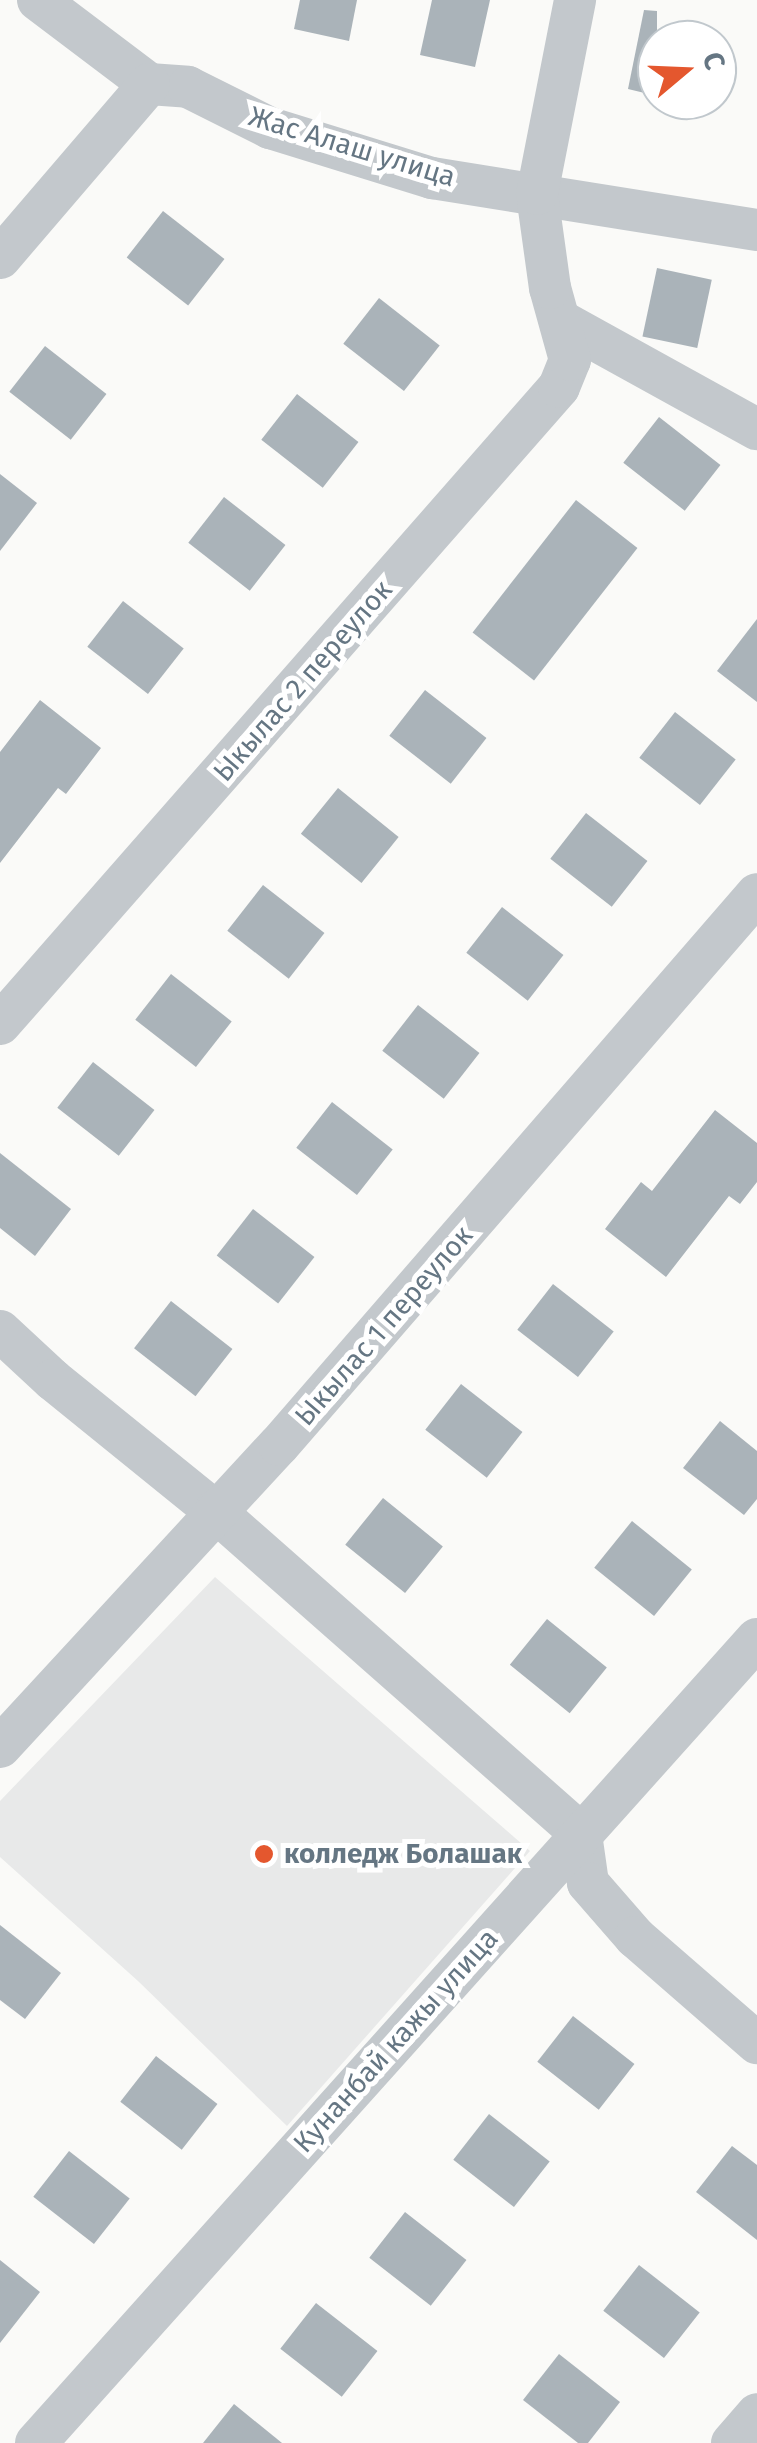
<!DOCTYPE html>
<html>
<head>
<meta charset="utf-8">
<style>
	body { margin:0 }
	#map { position:relative; width:757px; height:2443px; overflow:hidden; background:#fafaf8; font-family:"Fira Sans",sans-serif }
	div>[style] { position:absolute }
	.built>* { inset:0; background:#e8e9e9 }
	.building>* { inset:0; background:#aab3b9; transform-origin:0 0 }
	.minor>* { height:42px; margin:-21px; padding:0 21px; transform-origin:21px; border-radius:21px; background:#c3c8cc }
	.dots>* { width:28px; height:28px; translate:-50% -50%; box-sizing:border-box; border:5px solid #fff; border-radius:50% }
	span { translate:-50% -50%; white-space:nowrap; text-align:center; line-height:1.15; -webkit-text-stroke:10px #fff; paint-order:stroke }
	.street-label { font-size:28px; color:#657683 }
	.poi-label { font-size:28px; color:#657683; font-weight:700 }
	.left { translate:0 -50%; text-align:left }
	.north { position:absolute; left:637px; top:20px; width:100px; height:100px; box-sizing:border-box; background:#fff; border:2px solid #c1c8cd; border-radius:50%; rotate:71deg; font-size:28px; font-weight:700; line-height:40px; text-align:center; color:#657683 }
	.north::after { content:''; display:block; margin:auto; width:35px; height:45px; background:#e4572e; clip-path:polygon(50% 0,100% 100%,50% 72%,0 100%) }
</style>
</head>
<body>
<div id="map">
	<div class="built">
		<i style="clip-path:polygon(215px 1577px,530px 1851px,287px 2126px,138px 1981px,0 1857px,0 1801px)"></i>
	</div>
	<div class="building">
		<i style="clip-path:polygon(300px 0,357px 0,349px 41px,294px 29px)"></i>
		<i style="clip-path:polygon(432px 0,490px 0,475px 67px,420px 55px)"></i>
		<i style="clip-path:polygon(644px 10px,657px 11px,657px 96px,628px 89px)"></i>
		<i style="left:163px;top:211px;width:78px;height:59px;rotate:38deg"></i>
		<i style="left:657px;top:268px;width:56px;height:70px;rotate:12deg"></i>
		<i style="left:379px;top:298px;width:77px;height:58px;rotate:38deg"></i>
		<i style="left:45px;top:346px;width:78px;height:58px;rotate:38deg"></i>
		<i style="left:297px;top:394px;width:78px;height:58px;rotate:38deg"></i>
		<i style="left:659px;top:417px;width:78px;height:58px;rotate:38deg"></i>
		<i style="clip-path:polygon(0 474px,37px 503px,0 551px)"></i>
		<i style="left:224px;top:497px;width:78px;height:58px;rotate:38deg"></i>
		<i style="left:576px;top:500px;width:78px;height:168px;rotate:38deg"></i>
		<i style="left:123px;top:601px;width:77px;height:58px;rotate:38deg"></i>
		<i style="clip-path:polygon(757px 619px,757px 702px,717px 671px)"></i>
		<i style="left:425px;top:690px;width:78px;height:58px;rotate:38deg"></i>
		<i style="clip-path:polygon(40px 700px,101px 748px,66px 794px,58px 788px,0 863px,0 752px)"></i>
		<i style="left:675px;top:712px;width:77px;height:58px;rotate:38deg"></i>
		<i style="left:338px;top:788px;width:78px;height:59px;rotate:39deg"></i>
		<i style="left:586px;top:813px;width:78px;height:58px;rotate:38deg"></i>
		<i style="left:263px;top:885px;width:78px;height:58px;rotate:38deg"></i>
		<i style="left:502px;top:907px;width:78px;height:58px;rotate:38deg"></i>
		<i style="left:171px;top:974px;width:77px;height:58px;rotate:38deg"></i>
		<i style="left:418px;top:1005px;width:78px;height:58px;rotate:38deg"></i>
		<i style="left:93px;top:1062px;width:78px;height:58px;rotate:38deg"></i>
		<i style="left:332px;top:1102px;width:77px;height:58px;rotate:38deg"></i>
		<i style="clip-path:polygon(715px 1110px,757px 1143px,757px 1182px,740px 1204px,729px 1196px,666px 1277px,605px 1229px,641px 1182px,652px 1191px)"></i>
		<i style="clip-path:polygon(0 1153px,71px 1209px,35px 1256px,0 1228px)"></i>
		<i style="left:253px;top:1209px;width:78px;height:59px;rotate:38deg"></i>
		<i style="left:553px;top:1284px;width:77px;height:58px;rotate:38deg"></i>
		<i style="left:171px;top:1301px;width:78px;height:60px;rotate:38deg"></i>
		<i style="left:461px;top:1384px;width:78px;height:58px;rotate:38deg"></i>
		<i style="clip-path:polygon(720px 1421px,757px 1451px,757px 1499px,744px 1515px,683px 1468px)"></i>
		<i style="left:383px;top:1498px;width:77px;height:60px;rotate:39deg"></i>
		<i style="left:632px;top:1521px;width:77px;height:60px;rotate:39deg"></i>
		<i style="left:547px;top:1619px;width:77px;height:59px;rotate:39deg"></i>
		<i style="clip-path:polygon(0 1925px,61px 1973px,25px 2019px,0 2000px)"></i>
		<i style="left:573px;top:2016px;width:78px;height:58px;rotate:38deg"></i>
		<i style="left:156px;top:2056px;width:78px;height:58px;rotate:38deg"></i>
		<i style="left:489px;top:2114px;width:77px;height:58px;rotate:38deg"></i>
		<i style="clip-path:polygon(732px 2146px,757px 2165px,757px 2240px,696px 2192px)"></i>
		<i style="left:69px;top:2151px;width:77px;height:58px;rotate:38deg"></i>
		<i style="left:405px;top:2212px;width:78px;height:58px;rotate:38deg"></i>
		<i style="clip-path:polygon(0 2260px,40px 2292px,0 2343px)"></i>
		<i style="left:639px;top:2265px;width:77px;height:58px;rotate:38deg"></i>
		<i style="left:316px;top:2303px;width:78px;height:58px;rotate:38deg"></i>
		<i style="clip-path:polygon(559px 2354px,620px 2402px,588px 2443px,578px 2443px,523px 2400px)"></i>
		<i style="clip-path:polygon(234px 2404px,282px 2443px,203px 2443px)"></i>
	</div>
	<div class="minor">
		<i style="left:38px;top:0;width:139px;rotate:37.1deg"></i>
		<i style="left:149px;top:84px;width:39px;rotate:4deg"></i>
		<i style="left:188px;top:87px;width:92px;rotate:26.6deg"></i>
		<i style="left:270px;top:128px;width:170px;rotate:17.2deg"></i>
		<i style="left:432px;top:178px;width:329px;rotate:9.1deg"></i>
		<i style="left:0;top:258px;width:229px;rotate:-49.4deg"></i>
		<i style="left:561px;top:321px;width:224px;rotate:28.9deg"></i>
		<i style="left:0;top:1024px;width:847px;rotate:-48.73deg"></i>
		<i style="left:559px;top:387px;width:29px;rotate:-68deg"></i>
		<i style="left:570px;top:360px;width:75px;rotate:-105.5deg"></i>
		<i style="left:550px;top:288px;width:95px;rotate:-97.9deg"></i>
		<i style="left:537px;top:194px;width:198px;rotate:-78.9deg"></i>
		<i style="left:0;top:1331px;width:72px;rotate:42.8deg"></i>
		<i style="left:53px;top:1380px;width:208px;rotate:39deg"></i>
		<i style="left:215px;top:1511px;width:488px;rotate:41.4deg"></i>
		<i style="left:581px;top:1834px;width:49px;rotate:81.9deg"></i>
		<i style="left:588px;top:1883px;width:72px;rotate:49deg"></i>
		<i style="left:635px;top:1937px;width:162px;rotate:41deg"></i>
		<i style="left:0;top:1747px;width:411px;rotate:-47.3deg"></i>
		<i style="left:279px;top:1445px;width:729px;rotate:-49.06deg"></i>
		<i style="left:36px;top:2443px;width:1080px;rotate:-48.12deg"></i>
		<i style="left:732px;top:2443px;width:38px;rotate:-49deg"></i>
	</div>
	<div class="dots">
		<i style="left:264px;top:1854px;background:#e4572e"></i>
	</div>
	<div class="street-label">
		<span style="left:352px;top:147px;rotate:17deg">Жас Алаш улица</span>
		<span style="left:303px;top:681px;rotate:-49deg">Ыкылас 2 переулок</span>
		<span style="left:384px;top:1326px;rotate:-49deg">Ыкылас 1 переулок</span>
		<span style="left:396px;top:2041px;rotate:-48deg">Кунанбай кажы улица</span>
	</div>
	<div class="poi-label">
		<span class="left" style="left:284px;top:1854px">колледж Болашак</span>
	</div>
	<div class="north">С</div>
</div>
</body>
</html>
